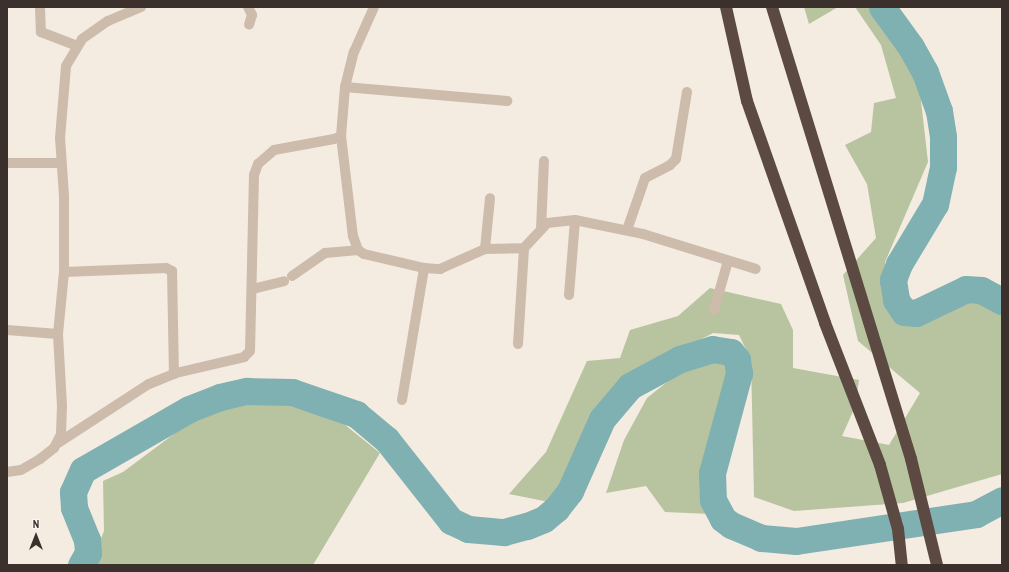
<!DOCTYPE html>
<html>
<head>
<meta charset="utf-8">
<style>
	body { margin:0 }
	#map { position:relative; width:1009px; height:572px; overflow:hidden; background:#f4ebe1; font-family:"Archivo Narrow",sans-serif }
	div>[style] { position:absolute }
	.green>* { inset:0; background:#b8c4a0 }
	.river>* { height:27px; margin:-13.5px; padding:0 13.5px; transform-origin:13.5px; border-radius:13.5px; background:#7fb0b2 }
	.minor>* { height:10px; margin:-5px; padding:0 5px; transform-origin:5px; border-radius:5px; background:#cdbbac }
	.motorway>* { height:12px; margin:-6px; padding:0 6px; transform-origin:6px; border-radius:6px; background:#5c4a42 }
	span { translate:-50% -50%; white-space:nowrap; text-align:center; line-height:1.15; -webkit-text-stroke:4px #fbf5ee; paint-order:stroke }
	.frame { position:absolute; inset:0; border:8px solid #3b302b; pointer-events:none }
	.north { position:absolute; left:16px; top:516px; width:40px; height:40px; -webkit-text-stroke:3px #fbf5ee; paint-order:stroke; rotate:0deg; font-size:11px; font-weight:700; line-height:16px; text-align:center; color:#3b302b }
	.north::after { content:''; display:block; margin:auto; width:14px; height:18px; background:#3b302b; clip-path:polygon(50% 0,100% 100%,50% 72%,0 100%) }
</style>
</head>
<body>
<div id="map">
	<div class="green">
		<i style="clip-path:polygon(804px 7px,838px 7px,809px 24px)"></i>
		<i style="clip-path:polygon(855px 7px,887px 7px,916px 57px,928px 162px,885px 262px,888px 287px,905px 309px,932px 317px,981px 295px,1002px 303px,1002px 474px,903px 503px,794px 511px,754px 497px,751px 360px,739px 335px,713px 333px,640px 372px,571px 487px,549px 502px,509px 494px,546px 452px,587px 361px,620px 358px,630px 330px,678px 316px,710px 288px,781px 304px,793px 330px,793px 368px,859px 380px,855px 407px,842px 436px,889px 445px,920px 393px,858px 341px,843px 275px,876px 238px,867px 184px,845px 145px,871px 132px,874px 103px,896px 98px,881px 45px)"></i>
		<i style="clip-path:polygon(718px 354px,736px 367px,732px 400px,713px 461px,710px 514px,665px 512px,646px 486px,606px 493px,624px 440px,647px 398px,693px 361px)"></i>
		<i style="clip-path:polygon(259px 398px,319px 404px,380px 453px,313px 565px,86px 565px,92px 561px,104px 531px,103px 481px,123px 472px,190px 422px)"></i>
	</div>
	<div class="river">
		<i style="left:882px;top:7px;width:49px;rotate:54.1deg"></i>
		<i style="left:911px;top:47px;width:29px;rotate:61deg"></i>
		<i style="left:925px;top:72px;width:41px;rotate:70.3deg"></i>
		<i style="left:939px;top:111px;width:26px;rotate:81deg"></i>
		<i style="left:943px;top:137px;width:30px;rotate:90deg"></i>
		<i style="left:943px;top:167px;width:38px;rotate:102deg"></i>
		<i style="left:935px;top:204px;width:70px;rotate:121deg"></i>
		<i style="left:899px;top:264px;width:17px;rotate:111deg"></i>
		<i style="left:893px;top:280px;width:20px;rotate:81deg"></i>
		<i style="left:896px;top:300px;width:14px;rotate:56deg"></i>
		<i style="left:904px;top:312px;width:12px;rotate:5deg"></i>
		<i style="left:916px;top:313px;width:55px;rotate:-25.6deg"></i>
		<i style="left:966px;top:289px;width:15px;rotate:4deg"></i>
		<i style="left:981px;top:290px;width:24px;rotate:28deg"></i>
		<i style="left:81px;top:565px;width:14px;rotate:-60deg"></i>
		<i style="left:88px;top:553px;width:13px;rotate:-94deg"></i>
		<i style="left:87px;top:540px;width:35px;rotate:-112deg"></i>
		<i style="left:74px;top:507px;width:15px;rotate:-94deg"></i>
		<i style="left:73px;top:492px;width:24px;rotate:-66deg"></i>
		<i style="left:83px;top:470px;width:122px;rotate:-29.9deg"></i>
		<i style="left:189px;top:409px;width:33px;rotate:-21deg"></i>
		<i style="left:220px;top:397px;width:28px;rotate:-13deg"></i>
		<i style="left:247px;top:391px;width:45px;rotate:1.3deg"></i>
		<i style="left:292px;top:392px;width:68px;rotate:19deg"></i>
		<i style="left:356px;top:414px;width:40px;rotate:40deg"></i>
		<i style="left:387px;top:440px;width:103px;rotate:51.7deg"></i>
		<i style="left:451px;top:521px;width:19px;rotate:25deg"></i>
		<i style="left:468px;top:529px;width:36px;rotate:5deg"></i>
		<i style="left:504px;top:532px;width:24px;rotate:-15deg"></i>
		<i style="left:527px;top:526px;width:18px;rotate:-22deg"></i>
		<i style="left:544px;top:519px;width:16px;rotate:-40deg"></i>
		<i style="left:556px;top:509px;width:23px;rotate:-52deg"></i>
		<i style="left:570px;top:491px;width:79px;rotate:-66deg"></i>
		<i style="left:602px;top:419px;width:43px;rotate:-49.7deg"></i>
		<i style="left:630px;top:386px;width:57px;rotate:-28.4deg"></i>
		<i style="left:680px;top:359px;width:34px;rotate:-17deg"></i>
		<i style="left:712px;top:349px;width:19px;rotate:9deg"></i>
		<i style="left:731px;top:352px;width:10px;rotate:53deg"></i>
		<i style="left:737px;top:360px;width:13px;rotate:81deg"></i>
		<i style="left:739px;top:373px;width:104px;rotate:105.1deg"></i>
		<i style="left:712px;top:473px;width:27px;rotate:88deg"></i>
		<i style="left:713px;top:500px;width:21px;rotate:62deg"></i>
		<i style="left:723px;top:519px;width:10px;rotate:37deg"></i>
		<i style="left:731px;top:525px;width:33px;rotate:23deg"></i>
		<i style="left:761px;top:538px;width:35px;rotate:5deg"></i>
		<i style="left:796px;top:541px;width:182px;rotate:-8.5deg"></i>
		<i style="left:976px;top:514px;width:30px;rotate:-28deg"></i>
	</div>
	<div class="minor">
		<i style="left:40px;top:7px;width:25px;rotate:88deg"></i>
		<i style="left:41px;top:32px;width:39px;rotate:21deg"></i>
		<i style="left:248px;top:7px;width:9px;rotate:63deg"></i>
		<i style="left:252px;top:15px;width:10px;rotate:107deg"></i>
		<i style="left:345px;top:87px;width:163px;rotate:4.9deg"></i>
		<i style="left:341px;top:136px;width:101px;rotate:83.2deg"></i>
		<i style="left:353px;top:236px;width:15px;rotate:70deg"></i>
		<i style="left:358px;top:250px;width:7px;rotate:34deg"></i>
		<i style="left:364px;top:254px;width:62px;rotate:13.1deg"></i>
		<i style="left:424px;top:268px;width:16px;rotate:4deg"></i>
		<i style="left:440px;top:269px;width:49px;rotate:-24deg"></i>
		<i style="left:485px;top:249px;width:39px;rotate:-1deg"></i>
		<i style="left:524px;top:248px;width:34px;rotate:-47deg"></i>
		<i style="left:547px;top:223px;width:28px;rotate:-6deg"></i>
		<i style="left:575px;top:220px;width:69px;rotate:11.6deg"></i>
		<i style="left:643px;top:234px;width:118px;rotate:17.2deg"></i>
		<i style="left:7px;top:163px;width:53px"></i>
		<i style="left:541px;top:229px;width:68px;rotate:-87.5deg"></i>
		<i style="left:627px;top:230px;width:55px;rotate:-70.9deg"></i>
		<i style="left:645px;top:178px;width:28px;rotate:-27deg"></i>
		<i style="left:670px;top:165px;width:8px;rotate:-45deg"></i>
		<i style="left:676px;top:159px;width:68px;rotate:-80.7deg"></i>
		<i style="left:485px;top:249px;width:51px;rotate:-84.4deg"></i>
		<i style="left:64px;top:272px;width:102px;rotate:-2.2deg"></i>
		<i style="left:166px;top:268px;width:7px;rotate:27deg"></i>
		<i style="left:172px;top:271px;width:103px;rotate:88.9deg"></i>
		<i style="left:292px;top:276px;width:40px;rotate:-34.9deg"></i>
		<i style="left:325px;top:253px;width:33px;rotate:-5deg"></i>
		<i style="left:253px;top:289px;width:32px;rotate:-14deg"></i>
		<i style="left:569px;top:295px;width:75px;rotate:-85.4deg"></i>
		<i style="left:714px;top:310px;width:51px;rotate:-74.1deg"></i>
		<i style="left:7px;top:330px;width:51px;rotate:4.5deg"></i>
		<i style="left:518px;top:344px;width:96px;rotate:-86.4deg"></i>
		<i style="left:402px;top:400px;width:134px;rotate:-80.5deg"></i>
		<i style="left:58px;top:443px;width:108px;rotate:-33deg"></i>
		<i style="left:149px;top:384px;width:29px;rotate:-22deg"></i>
		<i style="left:176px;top:373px;width:70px;rotate:-13.2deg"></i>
		<i style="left:244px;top:357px;width:8px;rotate:-45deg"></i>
		<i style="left:250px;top:351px;width:176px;rotate:-88.7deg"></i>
		<i style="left:254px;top:175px;width:12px;rotate:-70deg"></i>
		<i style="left:258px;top:164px;width:21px;rotate:-41deg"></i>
		<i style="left:274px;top:150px;width:61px;rotate:-10.4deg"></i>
		<i style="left:334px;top:139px;width:8px;rotate:-23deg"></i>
		<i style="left:341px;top:136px;width:49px;rotate:-85.3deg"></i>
		<i style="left:345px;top:87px;width:36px;rotate:-76deg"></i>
		<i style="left:354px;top:52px;width:49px;rotate:-66deg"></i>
		<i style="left:7px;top:472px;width:14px;rotate:-8deg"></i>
		<i style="left:21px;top:470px;width:22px;rotate:-30deg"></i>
		<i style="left:40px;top:459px;width:18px;rotate:-38deg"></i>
		<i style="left:54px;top:448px;width:16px;rotate:-63deg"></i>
		<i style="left:61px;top:434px;width:28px;rotate:-88deg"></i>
		<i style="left:62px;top:406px;width:72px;rotate:-93.2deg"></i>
		<i style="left:58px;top:334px;width:62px;rotate:-84.5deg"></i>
		<i style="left:64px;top:272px;width:76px;rotate:-90deg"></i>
		<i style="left:64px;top:196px;width:58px;rotate:-93.9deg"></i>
		<i style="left:60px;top:138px;width:72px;rotate:-85.2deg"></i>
		<i style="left:66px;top:66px;width:31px;rotate:-59deg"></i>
		<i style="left:82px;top:39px;width:32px;rotate:-35deg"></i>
		<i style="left:108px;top:21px;width:36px;rotate:-23deg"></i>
	</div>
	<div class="motorway">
		<i style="left:726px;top:7px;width:96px;rotate:77.4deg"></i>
		<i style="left:747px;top:101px;width:235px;rotate:70.6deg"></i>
		<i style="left:825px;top:323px;width:152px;rotate:68.8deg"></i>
		<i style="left:880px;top:465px;width:66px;rotate:74.3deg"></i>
		<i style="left:898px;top:529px;width:36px;rotate:84deg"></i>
		<i style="left:772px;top:7px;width:473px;rotate:72.9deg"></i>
		<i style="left:911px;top:459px;width:109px;rotate:76.2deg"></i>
	</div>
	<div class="frame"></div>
	<div class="north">N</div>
</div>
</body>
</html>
